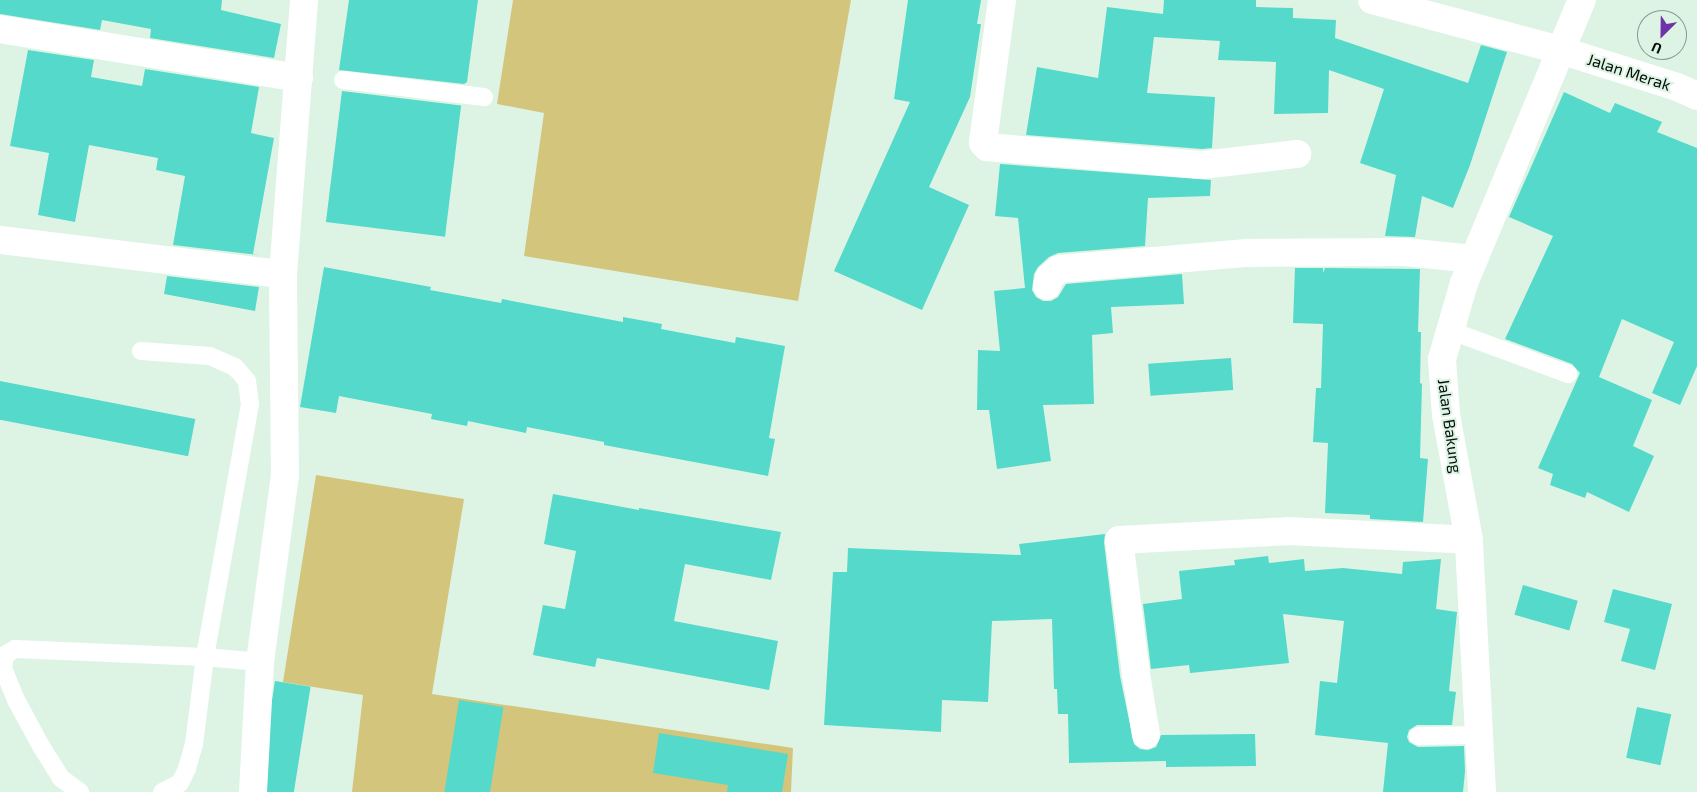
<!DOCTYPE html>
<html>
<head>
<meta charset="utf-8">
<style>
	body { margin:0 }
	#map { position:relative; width:1697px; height:792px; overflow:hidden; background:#ddf4e5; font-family:"Exo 2",sans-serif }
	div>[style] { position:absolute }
	.green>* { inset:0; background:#d4c57c }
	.building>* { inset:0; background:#54d9cb; transform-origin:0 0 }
	.lane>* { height:18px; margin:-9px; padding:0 9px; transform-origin:9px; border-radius:9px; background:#fff }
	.street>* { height:28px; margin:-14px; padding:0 14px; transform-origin:14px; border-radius:14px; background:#fff }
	span { translate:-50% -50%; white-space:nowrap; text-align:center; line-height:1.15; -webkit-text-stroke:4px #ddf4e5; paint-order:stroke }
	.street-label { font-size:16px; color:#09100c }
	.north { position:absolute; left:1637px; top:10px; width:50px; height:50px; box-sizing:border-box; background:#ddf4e5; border:1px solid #88998e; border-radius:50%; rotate:203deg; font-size:14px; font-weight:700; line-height:20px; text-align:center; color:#09100c }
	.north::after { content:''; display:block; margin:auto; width:18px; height:22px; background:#6e33a8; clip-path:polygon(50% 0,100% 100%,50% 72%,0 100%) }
</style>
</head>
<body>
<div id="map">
	<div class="green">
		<i style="clip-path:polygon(513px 0,851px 0,798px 301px,524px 256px,544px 113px,497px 104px)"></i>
		<i style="clip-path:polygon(316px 475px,464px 499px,432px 694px,793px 748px,791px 792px,352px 792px,363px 695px,283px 682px)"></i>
	</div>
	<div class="building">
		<i style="clip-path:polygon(0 0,222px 0,221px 10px,281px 24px,274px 58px,150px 38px,151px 29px,102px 20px,100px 30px,0 14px)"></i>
		<i style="clip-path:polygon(349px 0,478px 0,467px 82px,464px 84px,339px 70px)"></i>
		<i style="clip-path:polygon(908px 0,981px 0,977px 24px,981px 24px,970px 97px,929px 187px,969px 205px,922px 310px,834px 271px,910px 102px,894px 99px)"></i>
		<i style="clip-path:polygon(1164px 0,1256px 0,1256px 7px,1293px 8px,1293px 18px,1336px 20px,1335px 38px,1468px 83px,1481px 45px,1507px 52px,1470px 165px,1453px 208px,1422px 196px,1415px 237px,1385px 236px,1396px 175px,1360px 163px,1384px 89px,1329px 70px,1328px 113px,1274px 114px,1276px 62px,1218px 60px,1220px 41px,1154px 37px,1147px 93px,1215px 97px,1212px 148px,1202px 149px,1026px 135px,1037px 67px,1098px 78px,1107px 7px,1163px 14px)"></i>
		<i style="clip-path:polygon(28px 50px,94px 60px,91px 77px,142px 86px,145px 69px,259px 87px,251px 133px,274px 138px,253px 254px,259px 255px,173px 245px,185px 176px,156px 170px,158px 158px,89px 145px,75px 222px,38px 215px,49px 153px,10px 146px)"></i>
		<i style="left:342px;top:91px;width:120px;height:132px;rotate:7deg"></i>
		<i style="clip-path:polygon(1564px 92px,1610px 113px,1615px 103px,1662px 122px,1657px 132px,1697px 148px,1697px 366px,1680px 405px,1652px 393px,1674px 342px,1622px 319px,1599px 377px,1652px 400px,1633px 446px,1654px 456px,1629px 512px,1587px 492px,1585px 498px,1550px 485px,1553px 474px,1538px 468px,1580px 373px,1572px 364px,1505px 339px,1553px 236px,1509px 217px)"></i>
		<i style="clip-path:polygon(1000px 164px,1211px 180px,1210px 196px,1148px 198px,1145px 246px,1058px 253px,1049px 257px,1038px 267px,1034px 274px,1032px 290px,1036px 297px,1043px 301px,1051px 301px,1058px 297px,1066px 284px,1182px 274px,1184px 304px,1111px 307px,1113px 333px,1092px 335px,1094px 404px,1043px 405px,1051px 461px,997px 469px,989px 410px,977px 410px,978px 350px,1000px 351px,994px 291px,1025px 288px,1018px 218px,995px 216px)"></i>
		<i style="clip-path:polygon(324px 267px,431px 287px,430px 290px,501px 303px,502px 299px,623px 322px,623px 317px,662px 324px,661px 329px,735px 343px,736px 337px,785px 346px,769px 438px,775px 439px,768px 476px,604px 445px,604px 442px,527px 427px,526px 433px,468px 421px,467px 426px,431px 419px,432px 414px,339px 396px,336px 413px,300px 407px)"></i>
		<i style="clip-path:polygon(1295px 268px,1323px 268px,1323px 273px,1325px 268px,1420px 269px,1418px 332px,1421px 332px,1420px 383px,1422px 384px,1420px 458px,1428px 459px,1423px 522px,1370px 519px,1370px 515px,1325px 513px,1328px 443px,1313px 442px,1316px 388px,1321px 388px,1323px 324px,1293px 323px)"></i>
		<i style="clip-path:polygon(167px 276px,259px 287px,255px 311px,164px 294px)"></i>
		<i style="left:1231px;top:358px;width:32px;height:83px;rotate:86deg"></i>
		<i style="left:0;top:381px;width:199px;height:38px;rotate:11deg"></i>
		<i style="clip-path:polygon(553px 494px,639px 510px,639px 508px,781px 532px,771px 580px,685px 564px,674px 621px,778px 641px,769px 690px,597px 658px,595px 667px,533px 655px,543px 605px,565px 609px,576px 551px,544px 544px)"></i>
		<i style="clip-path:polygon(1105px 534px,1104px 542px,1120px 676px,1134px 744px,1140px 749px,1148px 750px,1156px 747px,1161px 735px,1255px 734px,1256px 766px,1166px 767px,1166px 761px,1069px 763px,1068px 714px,1058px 714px,1057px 689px,1054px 689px,1052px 619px,992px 621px,988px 702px,942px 700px,941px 732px,824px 725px,833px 572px,847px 572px,848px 548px,1021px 555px,1019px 544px)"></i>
		<i style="clip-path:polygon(1268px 556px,1269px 563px,1304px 559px,1305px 571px,1343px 568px,1402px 574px,1403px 562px,1441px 559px,1436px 609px,1457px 612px,1449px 691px,1456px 692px,1452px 725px,1417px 725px,1409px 730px,1407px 737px,1409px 742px,1418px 747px,1464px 746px,1465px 771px,1463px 792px,1383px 792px,1388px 743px,1315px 735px,1320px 681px,1337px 683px,1344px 621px,1283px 614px,1289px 663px,1190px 673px,1189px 665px,1151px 669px,1143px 604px,1182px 599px,1179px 571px,1235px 565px,1234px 560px)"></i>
		<i style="left:1523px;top:585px;width:57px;height:31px;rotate:16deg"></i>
		<i style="clip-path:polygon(1613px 589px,1672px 604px,1655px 670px,1621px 661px,1630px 629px,1604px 622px)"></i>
		<i style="left:275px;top:681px;width:36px;height:111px;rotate:9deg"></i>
		<i style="left:459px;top:700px;width:45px;height:93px;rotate:9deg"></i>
		<i style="left:1637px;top:707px;width:35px;height:52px;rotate:12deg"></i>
		<i style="clip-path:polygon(659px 733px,788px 754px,782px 792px,727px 792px,728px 785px,653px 773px)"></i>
	</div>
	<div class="lane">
		<i style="left:343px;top:80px;width:142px;rotate:6.9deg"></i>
		<i style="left:1449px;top:330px;width:127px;rotate:20.3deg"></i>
		<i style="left:141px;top:351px;width:69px;rotate:4.1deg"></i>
		<i style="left:210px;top:356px;width:27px;rotate:24deg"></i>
		<i style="left:235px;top:367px;width:18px;rotate:49deg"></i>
		<i style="left:247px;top:381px;width:23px;rotate:83deg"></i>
		<i style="left:250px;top:404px;width:257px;rotate:100.1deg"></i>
		<i style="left:205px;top:657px;width:88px;rotate:97.2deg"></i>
		<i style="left:194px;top:744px;width:26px;rotate:106deg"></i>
		<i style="left:187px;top:769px;width:16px;rotate:117deg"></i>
		<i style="left:180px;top:783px;width:20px;rotate:153deg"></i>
		<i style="left:1418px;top:736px;width:61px;rotate:-0.9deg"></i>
		<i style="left:80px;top:792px;width:24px;rotate:-144deg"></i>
		<i style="left:61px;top:778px;width:36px;rotate:-122deg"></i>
		<i style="left:42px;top:748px;width:55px;rotate:-118.4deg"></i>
		<i style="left:16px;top:700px;width:35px;rotate:-112deg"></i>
		<i style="left:3px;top:668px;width:13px;rotate:-81deg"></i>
		<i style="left:5px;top:655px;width:12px;rotate:-31deg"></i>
		<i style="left:15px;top:649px;width:190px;rotate:2.4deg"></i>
		<i style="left:205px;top:657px;width:55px;rotate:5.2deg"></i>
	</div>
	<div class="street">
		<i style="left:1002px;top:0;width:144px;rotate:97.6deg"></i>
		<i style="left:983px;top:143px;width:6px;rotate:45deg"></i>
		<i style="left:987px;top:147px;width:216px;rotate:4.8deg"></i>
		<i style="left:1202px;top:165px;width:96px;rotate:-6.6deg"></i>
		<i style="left:1372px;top:0;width:195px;rotate:14.9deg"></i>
		<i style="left:1560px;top:50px;width:123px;rotate:17.5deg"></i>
		<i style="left:1677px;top:87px;width:22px;rotate:24deg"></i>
		<i style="left:0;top:29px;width:303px;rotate:9.3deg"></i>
		<i style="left:0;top:240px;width:285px;rotate:6.9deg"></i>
		<i style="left:1047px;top:286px;width:8px;rotate:-76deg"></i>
		<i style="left:1049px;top:278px;width:13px;rotate:-42deg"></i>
		<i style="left:1059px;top:269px;width:189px;rotate:-4.9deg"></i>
		<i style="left:1247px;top:253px;width:158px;rotate:-0.4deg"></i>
		<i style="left:1405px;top:252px;width:69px;rotate:5.8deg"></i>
		<i style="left:1146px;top:735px;width:62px;rotate:-99.3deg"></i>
		<i style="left:1136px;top:674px;width:135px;rotate:-97.2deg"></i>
		<i style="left:1119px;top:540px;width:169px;rotate:-3deg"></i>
		<i style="left:1288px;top:531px;width:181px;rotate:2.8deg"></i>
		<i style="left:253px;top:792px;width:130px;rotate:-86.9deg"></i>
		<i style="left:260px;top:662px;width:189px;rotate:-82.4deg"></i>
		<i style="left:285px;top:475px;width:201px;rotate:-90.6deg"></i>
		<i style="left:283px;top:274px;width:275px;rotate:-85.6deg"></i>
		<i style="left:1482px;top:792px;width:252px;rotate:-93deg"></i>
		<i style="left:1469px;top:540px;width:127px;rotate:-100.4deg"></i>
		<i style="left:1446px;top:415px;width:56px;rotate:-94.1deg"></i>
		<i style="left:1442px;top:359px;width:79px;rotate:-73.9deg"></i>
		<i style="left:1464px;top:283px;width:307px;rotate:-67.4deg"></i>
	</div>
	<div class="street-label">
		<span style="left:1629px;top:72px;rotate:18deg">Jalan Merak</span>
		<span style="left:1450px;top:426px;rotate:82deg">Jalan Bakung</span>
	</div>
	<div class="north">U</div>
</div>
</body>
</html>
